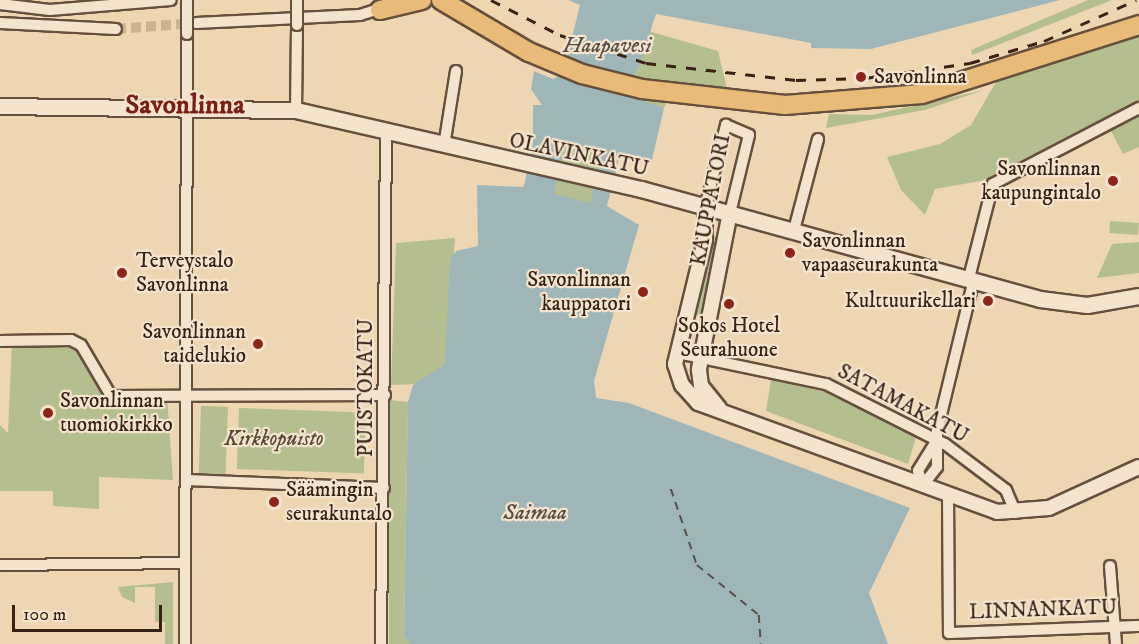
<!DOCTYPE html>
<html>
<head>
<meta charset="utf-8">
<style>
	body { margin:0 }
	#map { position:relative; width:1139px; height:644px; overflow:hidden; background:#efd6b2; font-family:"IM FELL DW Pica",serif }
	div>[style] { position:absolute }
	.green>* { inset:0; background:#b5be8f; transform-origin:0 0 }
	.water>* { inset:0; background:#9fb6b8 }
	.ferry>* { height:1.5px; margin-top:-0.75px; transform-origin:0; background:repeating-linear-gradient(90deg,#574e45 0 8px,transparent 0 14px) }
	.minor-tunnel>* { height:10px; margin-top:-5px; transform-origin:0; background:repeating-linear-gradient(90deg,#cab292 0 10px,transparent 0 15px) }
	.roads { filter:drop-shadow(2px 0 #664f3c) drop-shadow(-2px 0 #664f3c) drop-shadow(0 2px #664f3c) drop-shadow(0 -2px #664f3c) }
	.minor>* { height:10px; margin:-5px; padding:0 5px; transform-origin:5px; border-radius:5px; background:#f5e4cd }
	.tertiary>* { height:14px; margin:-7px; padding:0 7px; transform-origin:7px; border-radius:7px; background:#f5e4cd }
	.secondary>* { height:15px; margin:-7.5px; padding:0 7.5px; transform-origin:7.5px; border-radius:7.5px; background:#f5e4cd }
	.trunk>* { height:18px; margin:-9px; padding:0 9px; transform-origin:9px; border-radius:9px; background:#e8bb79 }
	.rail>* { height:3px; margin-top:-1.5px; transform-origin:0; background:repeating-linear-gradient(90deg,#382214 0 10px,transparent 0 20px) }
	.bridges { filter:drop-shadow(2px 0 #664f3c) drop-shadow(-2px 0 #664f3c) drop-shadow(0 2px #664f3c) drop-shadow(0 -2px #664f3c) }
	.minor-bridge>* { height:10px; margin:-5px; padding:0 5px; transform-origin:5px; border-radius:5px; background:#f5e4cd }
	.dots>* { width:16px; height:16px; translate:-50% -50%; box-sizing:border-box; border:3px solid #f5e4cd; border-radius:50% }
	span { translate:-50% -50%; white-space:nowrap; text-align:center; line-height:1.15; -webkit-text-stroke:4.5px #f5e4cd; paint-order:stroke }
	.poi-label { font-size:21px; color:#382214 }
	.left { translate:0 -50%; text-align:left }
	.right { translate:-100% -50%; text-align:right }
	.street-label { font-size:21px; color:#382214 }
	.park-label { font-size:21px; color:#574933; font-style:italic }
	.water-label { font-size:22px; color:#574e45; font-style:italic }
	.district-label { font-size:27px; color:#7a1f14; font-weight:700 }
	.scale { position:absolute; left:12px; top:605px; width:150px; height:27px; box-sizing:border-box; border:3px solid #382214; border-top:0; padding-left:8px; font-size:18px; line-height:21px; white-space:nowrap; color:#382214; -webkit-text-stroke:4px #f5e4cd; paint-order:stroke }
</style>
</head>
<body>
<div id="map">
	<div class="green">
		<i style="clip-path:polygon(1088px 0,1112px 0,972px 55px,971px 50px)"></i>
		<i style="clip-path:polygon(648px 31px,718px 51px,729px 97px,669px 97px,664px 108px,621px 94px,638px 69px)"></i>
		<i style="clip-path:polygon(1139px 32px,1139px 100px,981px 181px,935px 189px,925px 215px,901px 190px,887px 157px,940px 144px,971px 125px,996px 82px)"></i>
		<i style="clip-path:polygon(984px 90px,925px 110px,826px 128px,829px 114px,872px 115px)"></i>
		<i style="clip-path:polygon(1139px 115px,1139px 147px,1123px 154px,1110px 129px)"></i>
		<i style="left:564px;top:144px;width:39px;height:52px;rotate:13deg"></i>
		<i style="left:1110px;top:221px;width:29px;height:12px;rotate:4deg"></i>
		<i style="clip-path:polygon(714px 236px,723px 239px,702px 308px,707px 309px,704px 318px,691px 314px)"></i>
		<i style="clip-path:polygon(455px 238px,445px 364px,419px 384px,391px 385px,396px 243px)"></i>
		<i style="clip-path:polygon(1139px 242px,1139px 273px,1097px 278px,1112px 244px)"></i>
		<i style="clip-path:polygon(71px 340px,111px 396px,167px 396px,173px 480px,99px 477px,99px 509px,53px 506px,53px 491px,0 491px,0 425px,8px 433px,12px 341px)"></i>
		<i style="clip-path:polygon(771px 379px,825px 392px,917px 434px,908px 464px,766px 411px)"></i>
		<i style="clip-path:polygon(389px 400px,408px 402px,404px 636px,410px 644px,389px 644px)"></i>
		<i style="left:201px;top:406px;width:27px;height:68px;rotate:2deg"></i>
		<i style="left:239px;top:408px;width:127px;height:61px;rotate:2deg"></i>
		<i style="clip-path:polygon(173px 582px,173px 644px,165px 644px,165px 622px,155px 622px,155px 587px,135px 587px,135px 603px,122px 597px,118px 587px)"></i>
	</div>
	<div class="water">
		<i style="clip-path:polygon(evenodd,568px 0,1060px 0,871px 49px,811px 48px,811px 43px,656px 14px,638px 69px,621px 93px,664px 108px,651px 164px,619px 158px,607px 206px,639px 225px,594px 381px,596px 398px,629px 403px,910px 508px,869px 593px,888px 644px,410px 644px,404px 636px,408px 402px,413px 385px,445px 364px,450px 259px,456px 251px,478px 246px,477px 185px,523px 187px,525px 182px,533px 142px,533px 105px,542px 105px,531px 89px,534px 71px,553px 79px,563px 74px,580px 5px,568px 0,564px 145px,602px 153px,590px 203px,554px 194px,564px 145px)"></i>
	</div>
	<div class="ferry">
		<i style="left:671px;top:489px;width:80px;rotate:71.1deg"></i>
		<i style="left:697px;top:565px;width:80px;rotate:38.9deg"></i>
		<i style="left:759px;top:615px;width:29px;rotate:86deg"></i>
	</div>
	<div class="minor-tunnel">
		<i style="left:116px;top:29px;width:80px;rotate:-4.3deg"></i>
	</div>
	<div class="roads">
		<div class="minor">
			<i style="left:0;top:4px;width:50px;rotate:6.8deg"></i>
			<i style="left:50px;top:10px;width:121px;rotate:-4.7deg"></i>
			<i style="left:0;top:23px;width:116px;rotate:3deg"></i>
			<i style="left:196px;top:23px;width:164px;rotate:-2.8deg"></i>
			<i style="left:360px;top:15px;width:23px;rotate:-18deg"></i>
			<i style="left:296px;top:110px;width:85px;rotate:-89.3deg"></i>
			<i style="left:444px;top:146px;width:76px;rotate:-80.9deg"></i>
			<i style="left:705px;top:208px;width:86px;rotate:-75.8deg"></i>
			<i style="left:726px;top:125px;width:25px;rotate:23deg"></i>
			<i style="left:749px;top:135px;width:80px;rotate:103.7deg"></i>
			<i style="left:794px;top:230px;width:94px;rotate:-75.2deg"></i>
			<i style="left:969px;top:278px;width:97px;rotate:-75.7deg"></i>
			<i style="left:993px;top:184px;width:165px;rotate:-27.5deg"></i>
			<i style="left:0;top:341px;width:71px;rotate:-0.8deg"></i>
			<i style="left:71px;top:340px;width:11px;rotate:27deg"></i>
			<i style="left:81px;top:345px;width:59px;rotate:59.5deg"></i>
			<i style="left:111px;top:396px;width:274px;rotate:-0.2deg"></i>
			<i style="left:677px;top:353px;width:152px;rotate:11.8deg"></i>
			<i style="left:826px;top:384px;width:133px;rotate:26.8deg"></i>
			<i style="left:945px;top:444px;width:76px;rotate:37deg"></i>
			<i style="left:1006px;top:490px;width:25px;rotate:67deg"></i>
			<i style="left:937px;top:440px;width:36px;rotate:122deg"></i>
			<i style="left:918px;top:471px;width:15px;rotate:70deg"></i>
			<i style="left:923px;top:485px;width:23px;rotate:-52deg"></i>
			<i style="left:937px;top:467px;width:36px;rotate:-90deg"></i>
			<i style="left:937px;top:431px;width:156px;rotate:-76.3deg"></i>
			<i style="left:186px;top:480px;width:198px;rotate:2.3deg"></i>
			<i style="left:948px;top:495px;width:138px;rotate:89.6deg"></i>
			<i style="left:949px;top:633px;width:190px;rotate:-2.1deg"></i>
			<i style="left:0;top:565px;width:185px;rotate:-0.6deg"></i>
			<i style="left:1110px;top:566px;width:78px;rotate:85.6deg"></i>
			<i style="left:185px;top:644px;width:610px;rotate:-89.81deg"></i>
			<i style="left:381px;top:644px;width:512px;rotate:-89.44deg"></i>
		</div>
		<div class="tertiary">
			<i style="left:705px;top:208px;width:32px;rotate:90deg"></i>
			<i style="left:705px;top:240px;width:128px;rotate:103.6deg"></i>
			<i style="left:675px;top:364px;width:22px;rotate:72deg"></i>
			<i style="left:682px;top:385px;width:24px;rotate:48deg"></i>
			<i style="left:698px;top:403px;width:318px;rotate:20deg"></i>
			<i style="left:997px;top:512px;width:52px;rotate:-4.4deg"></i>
			<i style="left:1049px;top:508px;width:99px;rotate:-24.5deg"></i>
			<i style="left:719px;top:408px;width:28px;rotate:-129deg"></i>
			<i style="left:701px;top:386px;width:17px;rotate:-97deg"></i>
			<i style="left:699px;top:369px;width:159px;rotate:-78.8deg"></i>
		</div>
		<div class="secondary">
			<i style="left:0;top:106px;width:296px;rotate:0.8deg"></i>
			<i style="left:296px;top:110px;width:354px;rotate:12.9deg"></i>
			<i style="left:641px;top:189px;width:414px;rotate:15.4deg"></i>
			<i style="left:1040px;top:299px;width:47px;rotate:7.3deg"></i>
			<i style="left:1087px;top:305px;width:53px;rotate:-9.8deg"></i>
		</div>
		<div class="trunk">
			<i style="left:441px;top:0;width:102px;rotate:30.6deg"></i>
			<i style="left:529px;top:52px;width:57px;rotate:22.5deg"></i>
			<i style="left:582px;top:74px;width:62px;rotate:14deg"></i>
			<i style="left:642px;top:89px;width:144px;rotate:6.4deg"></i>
			<i style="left:785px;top:105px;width:137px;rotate:-4.6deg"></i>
			<i style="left:922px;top:94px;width:228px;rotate:-17.6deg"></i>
			<i style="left:380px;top:10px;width:43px;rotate:-13.4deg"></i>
		</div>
	</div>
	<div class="rail">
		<i style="left:491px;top:0;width:77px;rotate:26.9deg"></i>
		<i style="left:560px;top:35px;width:90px;rotate:18deg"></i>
		<i style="left:646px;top:63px;width:151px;rotate:6.5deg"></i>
		<i style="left:796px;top:80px;width:69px;rotate:-1.7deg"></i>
		<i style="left:865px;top:78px;width:106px;rotate:-8.1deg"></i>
		<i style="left:970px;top:63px;width:77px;rotate:-16.6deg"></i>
		<i style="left:1044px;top:41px;width:101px;rotate:-24deg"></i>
	</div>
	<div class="bridges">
		<div class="minor-bridge">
			<i style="left:297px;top:25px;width:24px;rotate:-90deg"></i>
			<i style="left:187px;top:34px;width:34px;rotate:-90deg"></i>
		</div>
	</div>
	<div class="dots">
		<i style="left:861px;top:77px;background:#8f2418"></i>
		<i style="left:1113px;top:181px;background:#8f2418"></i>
		<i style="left:790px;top:253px;background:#8f2418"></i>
		<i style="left:122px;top:273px;background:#8f2418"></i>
		<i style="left:643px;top:292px;background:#8f2418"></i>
		<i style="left:988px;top:301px;background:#8f2418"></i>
		<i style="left:729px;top:304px;background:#8f2418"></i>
		<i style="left:258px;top:344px;background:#8f2418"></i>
		<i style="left:48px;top:413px;background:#8f2418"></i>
		<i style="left:274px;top:502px;background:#8f2418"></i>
	</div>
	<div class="poi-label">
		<span class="left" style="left:874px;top:77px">Savonlinna</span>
		<span class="right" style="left:1101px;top:181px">Savonlinnan<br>kaupungintalo</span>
		<span class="left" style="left:802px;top:253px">Savonlinnan<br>vapaaseurakunta</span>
		<span class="left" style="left:136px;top:273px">Terveystalo<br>Savonlinna</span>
		<span class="right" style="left:631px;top:292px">Savonlinnan<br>kauppatori</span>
		<span class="right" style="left:976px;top:301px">Kulttuurikellari</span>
		<span style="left:729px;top:338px">Sokos Hotel<br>Seurahuone</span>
		<span class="right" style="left:246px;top:344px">Savonlinnan<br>taidelukio</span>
		<span class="left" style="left:60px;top:413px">Savonlinnan<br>tuomiokirkko</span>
		<span class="left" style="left:286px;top:502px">Säämingin<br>seurakuntalo</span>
	</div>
	<div class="street-label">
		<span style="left:579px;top:155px;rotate:12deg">OLAVINKATU</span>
		<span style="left:711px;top:200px;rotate:-79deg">KAUPPATORI</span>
		<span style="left:366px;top:388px;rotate:-90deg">PUISTOKATU</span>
		<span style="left:903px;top:404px;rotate:28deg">SATAMAKATU</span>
		<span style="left:1043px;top:610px;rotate:-2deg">LINNANKATU</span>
	</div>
	<div class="park-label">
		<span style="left:274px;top:439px">Kirkkopuisto</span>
	</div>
	<div class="water-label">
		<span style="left:607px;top:46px">Haapavesi</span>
		<span style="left:535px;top:513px">Saimaa</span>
	</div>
	<div class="district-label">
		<span style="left:185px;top:106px">Savonlinna</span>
	</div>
	<div class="scale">100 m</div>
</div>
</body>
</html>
